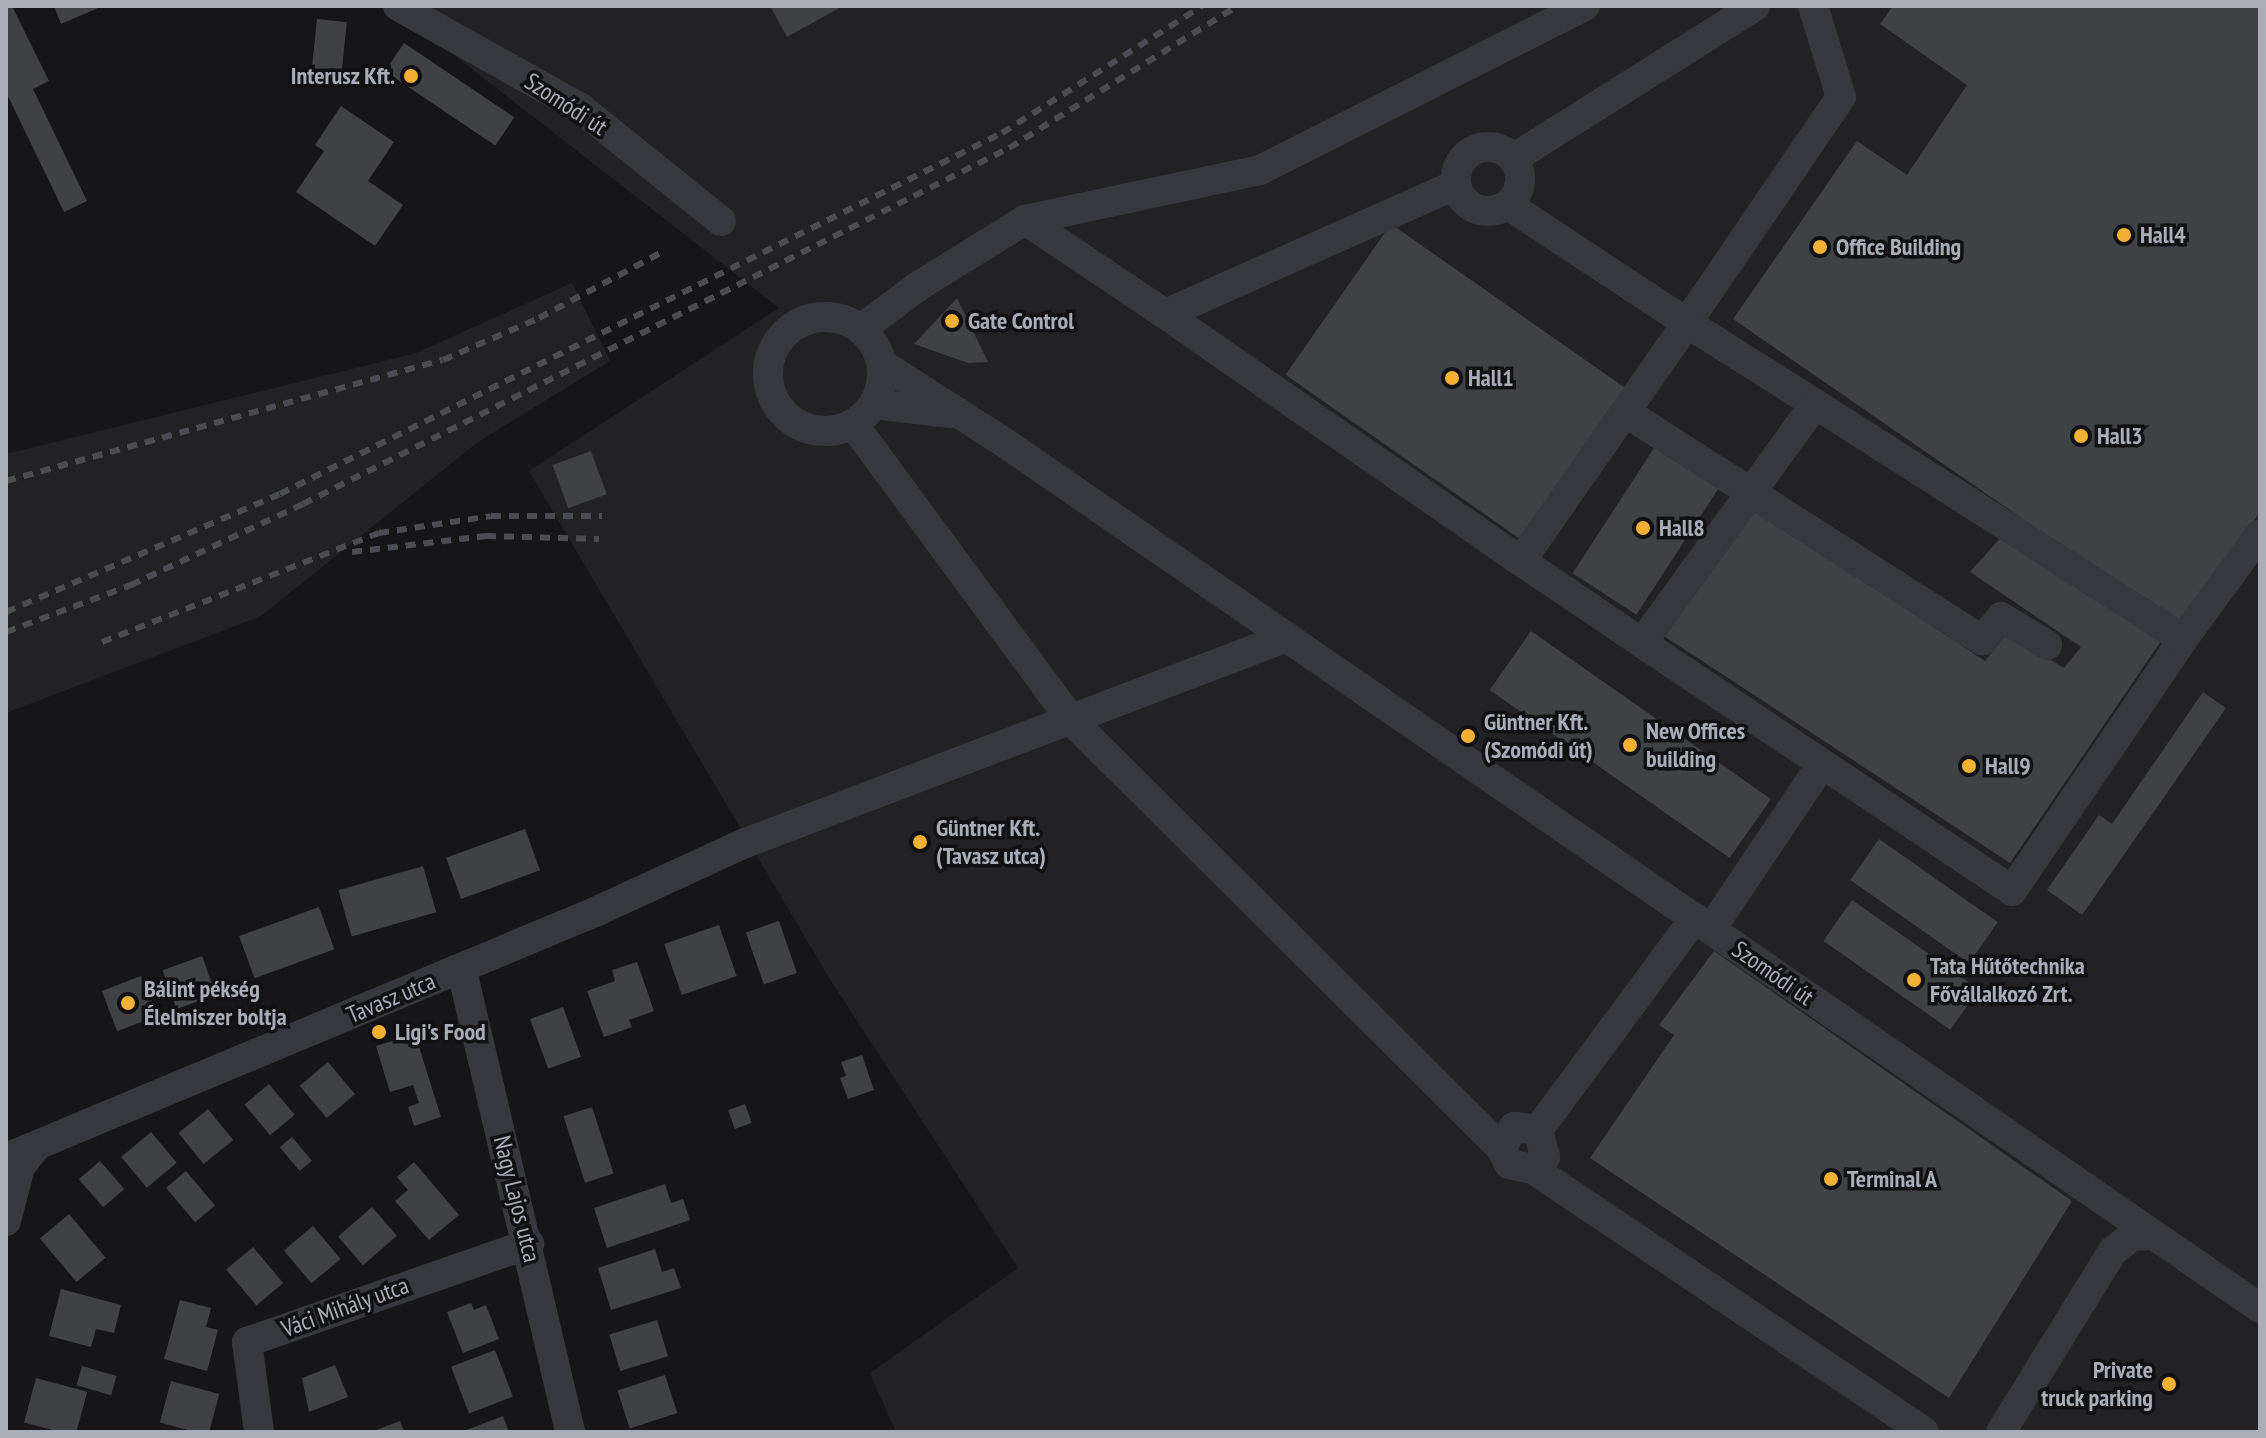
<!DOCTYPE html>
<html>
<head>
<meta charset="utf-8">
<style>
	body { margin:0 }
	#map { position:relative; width:2266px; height:1438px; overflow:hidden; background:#161618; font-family:"PT Sans Narrow",sans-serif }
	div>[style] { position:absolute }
	.built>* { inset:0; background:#222225 }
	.building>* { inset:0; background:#404145; transform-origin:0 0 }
	.minor>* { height:30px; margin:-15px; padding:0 15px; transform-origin:15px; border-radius:15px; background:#37383d }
	.minor>.ring { margin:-15px; padding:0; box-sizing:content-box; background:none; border:30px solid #37383d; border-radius:50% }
	.rail>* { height:6px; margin-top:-3px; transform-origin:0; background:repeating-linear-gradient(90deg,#4a4c52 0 10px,transparent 0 18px) }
	.dots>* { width:22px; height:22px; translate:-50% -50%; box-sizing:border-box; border:4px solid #111113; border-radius:50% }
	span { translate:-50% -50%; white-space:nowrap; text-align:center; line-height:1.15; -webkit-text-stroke:7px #111113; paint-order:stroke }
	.poi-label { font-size:24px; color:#a8adb8; font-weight:700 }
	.right { translate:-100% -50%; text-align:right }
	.left { translate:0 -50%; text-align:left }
	.street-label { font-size:24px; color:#a8adb8 }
	.frame { position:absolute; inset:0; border:8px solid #a8adb8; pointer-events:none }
</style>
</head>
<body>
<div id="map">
	<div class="built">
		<i style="clip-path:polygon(391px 6px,2260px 6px,2260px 1432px,896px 1432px,870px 1373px,1018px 1268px,831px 981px,529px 471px,779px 308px)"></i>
		<i style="clip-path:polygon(572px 283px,610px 361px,478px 442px,261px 616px,6px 713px,6px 454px,416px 353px)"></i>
	</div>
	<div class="building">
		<i style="clip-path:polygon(6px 6px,12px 6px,49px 81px,33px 89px,87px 201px,64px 212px,6px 92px)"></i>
		<i style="clip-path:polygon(54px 6px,103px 6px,61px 24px)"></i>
		<i style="clip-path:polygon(770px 6px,843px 6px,787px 37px)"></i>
		<i style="clip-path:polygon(1893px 6px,2260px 6px,2260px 512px,2178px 626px,1733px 319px,1857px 141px,1907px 175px,1967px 85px,1880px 24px)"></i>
		<i style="left:317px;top:19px;width:30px;height:55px;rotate:6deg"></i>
		<i style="left:404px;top:43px;width:133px;height:34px;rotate:34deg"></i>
		<i style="clip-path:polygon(341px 106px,394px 142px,368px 181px,403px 205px,375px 246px,296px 192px,324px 151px,315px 145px)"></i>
		<i style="left:1391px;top:224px;width:287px;height:184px;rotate:35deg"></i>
		<i style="clip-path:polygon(957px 298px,988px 362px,968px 363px,914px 344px)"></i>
		<i style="left:1656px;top:445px;width:76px;height:153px;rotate:33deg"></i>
		<i style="left:591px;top:451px;width:46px;height:41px;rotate:70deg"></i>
		<i style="clip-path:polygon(1754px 508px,1985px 661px,2007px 633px,2064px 668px,2081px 647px,1970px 572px,2003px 535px,2163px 638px,2010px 863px,1664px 636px)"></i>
		<i style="left:1531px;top:631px;width:293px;height:72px;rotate:35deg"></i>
		<i style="clip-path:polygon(2203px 692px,2226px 708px,2082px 915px,2047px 890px,2099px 815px,2112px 824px)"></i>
		<i style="left:525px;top:829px;width:44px;height:84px;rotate:70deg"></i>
		<i style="left:1879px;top:839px;width:145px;height:50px;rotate:35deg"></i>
		<i style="left:423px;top:866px;width:48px;height:88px;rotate:74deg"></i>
		<i style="left:1852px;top:900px;width:155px;height:50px;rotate:35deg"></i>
		<i style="left:319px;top:907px;width:45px;height:85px;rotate:70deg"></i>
		<i style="left:779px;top:921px;width:55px;height:35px;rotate:71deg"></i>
		<i style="left:719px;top:925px;width:54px;height:58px;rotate:71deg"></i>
		<i style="clip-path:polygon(1714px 951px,2072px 1201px,1949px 1398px,1590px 1158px,1674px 1035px,1659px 1025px)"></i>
		<i style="left:202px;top:956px;width:41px;height:42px;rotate:70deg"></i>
		<i style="clip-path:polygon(637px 962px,654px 1011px,629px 1020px,632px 1027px,604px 1037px,587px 991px,615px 981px,612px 970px)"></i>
		<i style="left:141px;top:976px;width:43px;height:42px;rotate:69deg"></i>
		<i style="left:563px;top:1007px;width:53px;height:35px;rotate:70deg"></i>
		<i style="clip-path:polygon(415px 1034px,441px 1117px,414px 1126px,408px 1107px,419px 1103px,413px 1085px,390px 1092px,376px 1046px)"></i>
		<i style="clip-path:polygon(862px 1055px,874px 1090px,848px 1099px,840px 1078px,846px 1076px,841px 1062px)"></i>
		<i style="left:328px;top:1062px;width:42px;height:37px;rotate:50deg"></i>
		<i style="left:269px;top:1084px;width:40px;height:32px;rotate:50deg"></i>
		<i style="left:745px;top:1104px;width:20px;height:18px;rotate:70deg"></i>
		<i style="left:592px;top:1107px;width:70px;height:30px;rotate:72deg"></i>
		<i style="left:208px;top:1109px;width:40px;height:38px;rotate:51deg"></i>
		<i style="left:151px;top:1132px;width:40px;height:39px;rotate:50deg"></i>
		<i style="left:292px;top:1137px;width:31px;height:16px;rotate:50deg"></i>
		<i style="left:100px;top:1161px;width:37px;height:28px;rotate:49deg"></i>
		<i style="clip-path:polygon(414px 1162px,459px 1215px,429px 1240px,395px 1201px,408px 1190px,397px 1177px)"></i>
		<i style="left:186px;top:1171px;width:45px;height:26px;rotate:50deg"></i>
		<i style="clip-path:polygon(665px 1184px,671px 1203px,683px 1199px,690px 1220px,607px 1248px,594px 1208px)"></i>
		<i style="left:372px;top:1207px;width:38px;height:45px;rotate:49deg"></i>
		<i style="left:69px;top:1214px;width:57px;height:38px;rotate:50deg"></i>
		<i style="left:313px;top:1226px;width:43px;height:38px;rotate:50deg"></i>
		<i style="left:253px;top:1247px;width:47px;height:35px;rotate:50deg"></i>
		<i style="clip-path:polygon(655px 1249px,662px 1272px,674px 1268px,681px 1288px,611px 1310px,598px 1268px)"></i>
		<i style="clip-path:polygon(61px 1289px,121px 1305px,114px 1333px,96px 1329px,91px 1347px,49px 1336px)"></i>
		<i style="clip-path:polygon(180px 1300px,211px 1308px,206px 1327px,218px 1330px,207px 1371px,164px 1359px)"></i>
		<i style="clip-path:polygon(471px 1303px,474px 1310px,486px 1305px,499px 1339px,463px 1353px,447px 1312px)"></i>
		<i style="left:657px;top:1320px;width:38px;height:50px;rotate:73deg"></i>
		<i style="left:495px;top:1350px;width:50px;height:47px;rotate:69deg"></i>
		<i style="clip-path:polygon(335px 1365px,348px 1397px,309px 1412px,302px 1378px)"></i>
		<i style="left:82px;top:1366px;width:36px;height:20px;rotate:16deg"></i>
		<i style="left:665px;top:1375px;width:40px;height:50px;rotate:72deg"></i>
		<i style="left:36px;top:1378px;width:53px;height:46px;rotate:15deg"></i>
		<i style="left:171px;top:1381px;width:50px;height:43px;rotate:15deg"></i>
		<i style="clip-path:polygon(503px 1416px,509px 1432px,461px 1432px)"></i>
		<i style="clip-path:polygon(400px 1421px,404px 1432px,371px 1432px)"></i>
	</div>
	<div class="minor">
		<i style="left:398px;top:6px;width:207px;rotate:29.2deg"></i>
		<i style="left:579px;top:107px;width:182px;rotate:38.8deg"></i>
		<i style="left:1813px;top:6px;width:95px;rotate:72.9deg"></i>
		<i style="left:1841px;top:97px;width:273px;rotate:124.3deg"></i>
		<i style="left:1687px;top:323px;width:151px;rotate:32.3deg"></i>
		<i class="ring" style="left:1456px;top:147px;width:34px;height:34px"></i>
		<i style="left:1514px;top:158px;width:285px;rotate:-32.2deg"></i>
		<i style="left:1455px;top:185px;width:317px;rotate:156deg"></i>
		<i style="left:1165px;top:314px;width:169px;rotate:-146.1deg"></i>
		<i style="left:1025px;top:220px;width:240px;rotate:-12deg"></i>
		<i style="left:1260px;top:170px;width:364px;rotate:-26.8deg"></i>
		<i style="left:1165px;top:314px;width:433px;rotate:34.8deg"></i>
		<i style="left:1521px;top:561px;width:290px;rotate:-55.1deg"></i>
		<i style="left:1687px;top:323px;width:214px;rotate:-146.6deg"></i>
		<i class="ring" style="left:768px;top:317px;width:84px;height:84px"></i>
		<i style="left:861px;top:329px;width:70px;rotate:-36.9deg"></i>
		<i style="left:917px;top:287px;width:127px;rotate:-31.8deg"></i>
		<i style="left:882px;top:364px;width:146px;rotate:32.7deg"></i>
		<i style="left:1005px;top:443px;width:1524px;rotate:34.58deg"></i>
		<i style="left:874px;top:404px;width:77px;rotate:6.8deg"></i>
		<i style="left:1625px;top:412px;width:424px;rotate:32.6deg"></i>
		<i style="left:1982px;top:640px;width:30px;rotate:-50deg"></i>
		<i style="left:2001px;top:617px;width:54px;rotate:31.3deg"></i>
		<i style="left:853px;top:424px;width:369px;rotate:53.6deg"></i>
		<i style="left:1072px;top:721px;width:605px;rotate:44.87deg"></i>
		<i style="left:1501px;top:1148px;width:18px;rotate:63deg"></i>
		<i style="left:1509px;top:1164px;width:25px;rotate:12deg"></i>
		<i style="left:1533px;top:1169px;width:471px;rotate:33.9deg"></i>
		<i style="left:1521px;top:561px;width:146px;rotate:34.1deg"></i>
		<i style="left:1642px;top:643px;width:445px;rotate:33.8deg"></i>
		<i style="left:2012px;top:891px;width:305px;rotate:-55.8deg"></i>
		<i style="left:2183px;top:639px;width:437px;rotate:-147.4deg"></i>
		<i style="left:1815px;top:404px;width:295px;rotate:125.9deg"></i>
		<i style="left:2183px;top:639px;width:130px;rotate:-53.7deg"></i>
		<i style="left:1711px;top:929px;width:199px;rotate:-56.1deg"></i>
		<i style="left:454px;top:971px;width:10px;rotate:24deg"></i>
		<i style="left:463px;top:975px;width:469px;rotate:76.8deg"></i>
		<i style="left:1538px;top:1130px;width:264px;rotate:-53.5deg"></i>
		<i style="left:1501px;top:1148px;width:25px;rotate:-58deg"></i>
		<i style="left:1514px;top:1127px;width:24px;rotate:7deg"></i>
		<i style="left:1538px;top:1130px;width:28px;rotate:75deg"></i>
		<i style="left:1545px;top:1157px;width:17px;rotate:135deg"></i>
		<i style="left:6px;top:1158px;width:638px;rotate:-22.67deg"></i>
		<i style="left:595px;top:912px;width:163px;rotate:-24.7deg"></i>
		<i style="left:743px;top:844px;width:582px;rotate:-20.83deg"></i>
		<i style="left:6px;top:1221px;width:56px;rotate:-75.5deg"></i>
		<i style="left:20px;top:1167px;width:24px;rotate:-52deg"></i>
		<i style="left:259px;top:1432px;width:91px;rotate:-97.6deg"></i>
		<i style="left:247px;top:1342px;width:299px;rotate:-19.2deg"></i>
		<i style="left:2001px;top:1432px;width:213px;rotate:-58.3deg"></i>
		<i style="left:2113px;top:1251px;width:24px;rotate:-38deg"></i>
		<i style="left:2132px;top:1236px;width:19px;rotate:-3deg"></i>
	</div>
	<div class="rail">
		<i style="left:6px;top:481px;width:453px;rotate:-15.5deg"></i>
		<i style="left:443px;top:360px;width:105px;rotate:-23.6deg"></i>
		<i style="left:539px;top:318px;width:137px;rotate:-28.2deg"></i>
		<i style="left:352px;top:552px;width:135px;rotate:-6.8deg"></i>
		<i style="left:486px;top:536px;width:113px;rotate:1.5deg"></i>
		<i style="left:6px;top:612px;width:298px;rotate:-23.3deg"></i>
		<i style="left:280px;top:494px;width:807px;rotate:-26.57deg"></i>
		<i style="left:1002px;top:133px;width:237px;rotate:-32.4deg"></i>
		<i style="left:6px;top:632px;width:134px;rotate:-20.6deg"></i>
		<i style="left:131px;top:585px;width:190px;rotate:-25.2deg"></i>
		<i style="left:303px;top:504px;width:791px;rotate:-26.76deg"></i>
		<i style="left:1009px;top:148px;width:269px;rotate:-31.9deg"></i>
		<i style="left:102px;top:642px;width:298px;rotate:-21.5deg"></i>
		<i style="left:379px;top:533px;width:113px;rotate:-8.6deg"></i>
		<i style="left:491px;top:516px;width:111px"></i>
	</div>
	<div class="dots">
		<i style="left:411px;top:76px;background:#f2b134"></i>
		<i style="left:2124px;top:235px;background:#f2b134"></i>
		<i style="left:1820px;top:247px;background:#f2b134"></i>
		<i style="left:952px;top:321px;background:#f2b134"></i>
		<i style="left:1452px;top:378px;background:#f2b134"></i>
		<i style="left:2081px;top:436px;background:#f2b134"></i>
		<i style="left:1643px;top:528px;background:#f2b134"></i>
		<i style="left:1468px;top:736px;background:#f2b134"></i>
		<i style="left:1630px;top:745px;background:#f2b134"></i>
		<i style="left:1969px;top:766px;background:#f2b134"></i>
		<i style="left:920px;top:842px;background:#f2b134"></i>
		<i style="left:1914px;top:980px;background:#f2b134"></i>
		<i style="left:128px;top:1003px;background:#f2b134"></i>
		<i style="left:379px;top:1032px;background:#f2b134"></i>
		<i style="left:1831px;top:1179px;background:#f2b134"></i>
		<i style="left:2169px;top:1384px;background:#f2b134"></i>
	</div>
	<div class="poi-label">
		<span class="right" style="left:395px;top:76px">Interusz Kft.</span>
		<span class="left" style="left:2140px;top:235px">Hall4</span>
		<span class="left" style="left:1836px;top:247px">Office Building</span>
		<span class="left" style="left:968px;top:321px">Gate Control</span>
		<span class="left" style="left:1468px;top:378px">Hall1</span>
		<span class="left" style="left:2097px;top:436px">Hall3</span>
		<span class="left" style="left:1659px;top:528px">Hall8</span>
		<span class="left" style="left:1484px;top:736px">Güntner Kft.<br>(Szomódi út)</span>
		<span class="left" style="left:1646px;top:745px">New Offices<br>building</span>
		<span class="left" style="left:1985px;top:766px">Hall9</span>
		<span class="left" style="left:936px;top:842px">Güntner Kft.<br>(Tavasz utca)</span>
		<span class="left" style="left:1930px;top:980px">Tata Hűtőtechnika<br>Fővállalkozó Zrt.</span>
		<span class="left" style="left:144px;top:1003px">Bálint pékség<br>Élelmiszer boltja</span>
		<span class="left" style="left:395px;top:1032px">Ligi's Food</span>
		<span class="left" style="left:1847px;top:1179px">Terminal A</span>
		<span class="right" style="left:2153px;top:1384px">Private<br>truck parking</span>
	</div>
	<div class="street-label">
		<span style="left:566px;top:104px;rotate:33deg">Szomódi út</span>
		<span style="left:1773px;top:973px;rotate:35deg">Szomódi út</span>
		<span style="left:391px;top:998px;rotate:-23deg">Tavasz utca</span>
		<span style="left:517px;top:1199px;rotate:76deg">Nagy Lajos utca</span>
		<span style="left:345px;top:1307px;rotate:-20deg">Váci Mihály utca</span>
	</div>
	<div class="frame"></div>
</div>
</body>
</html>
